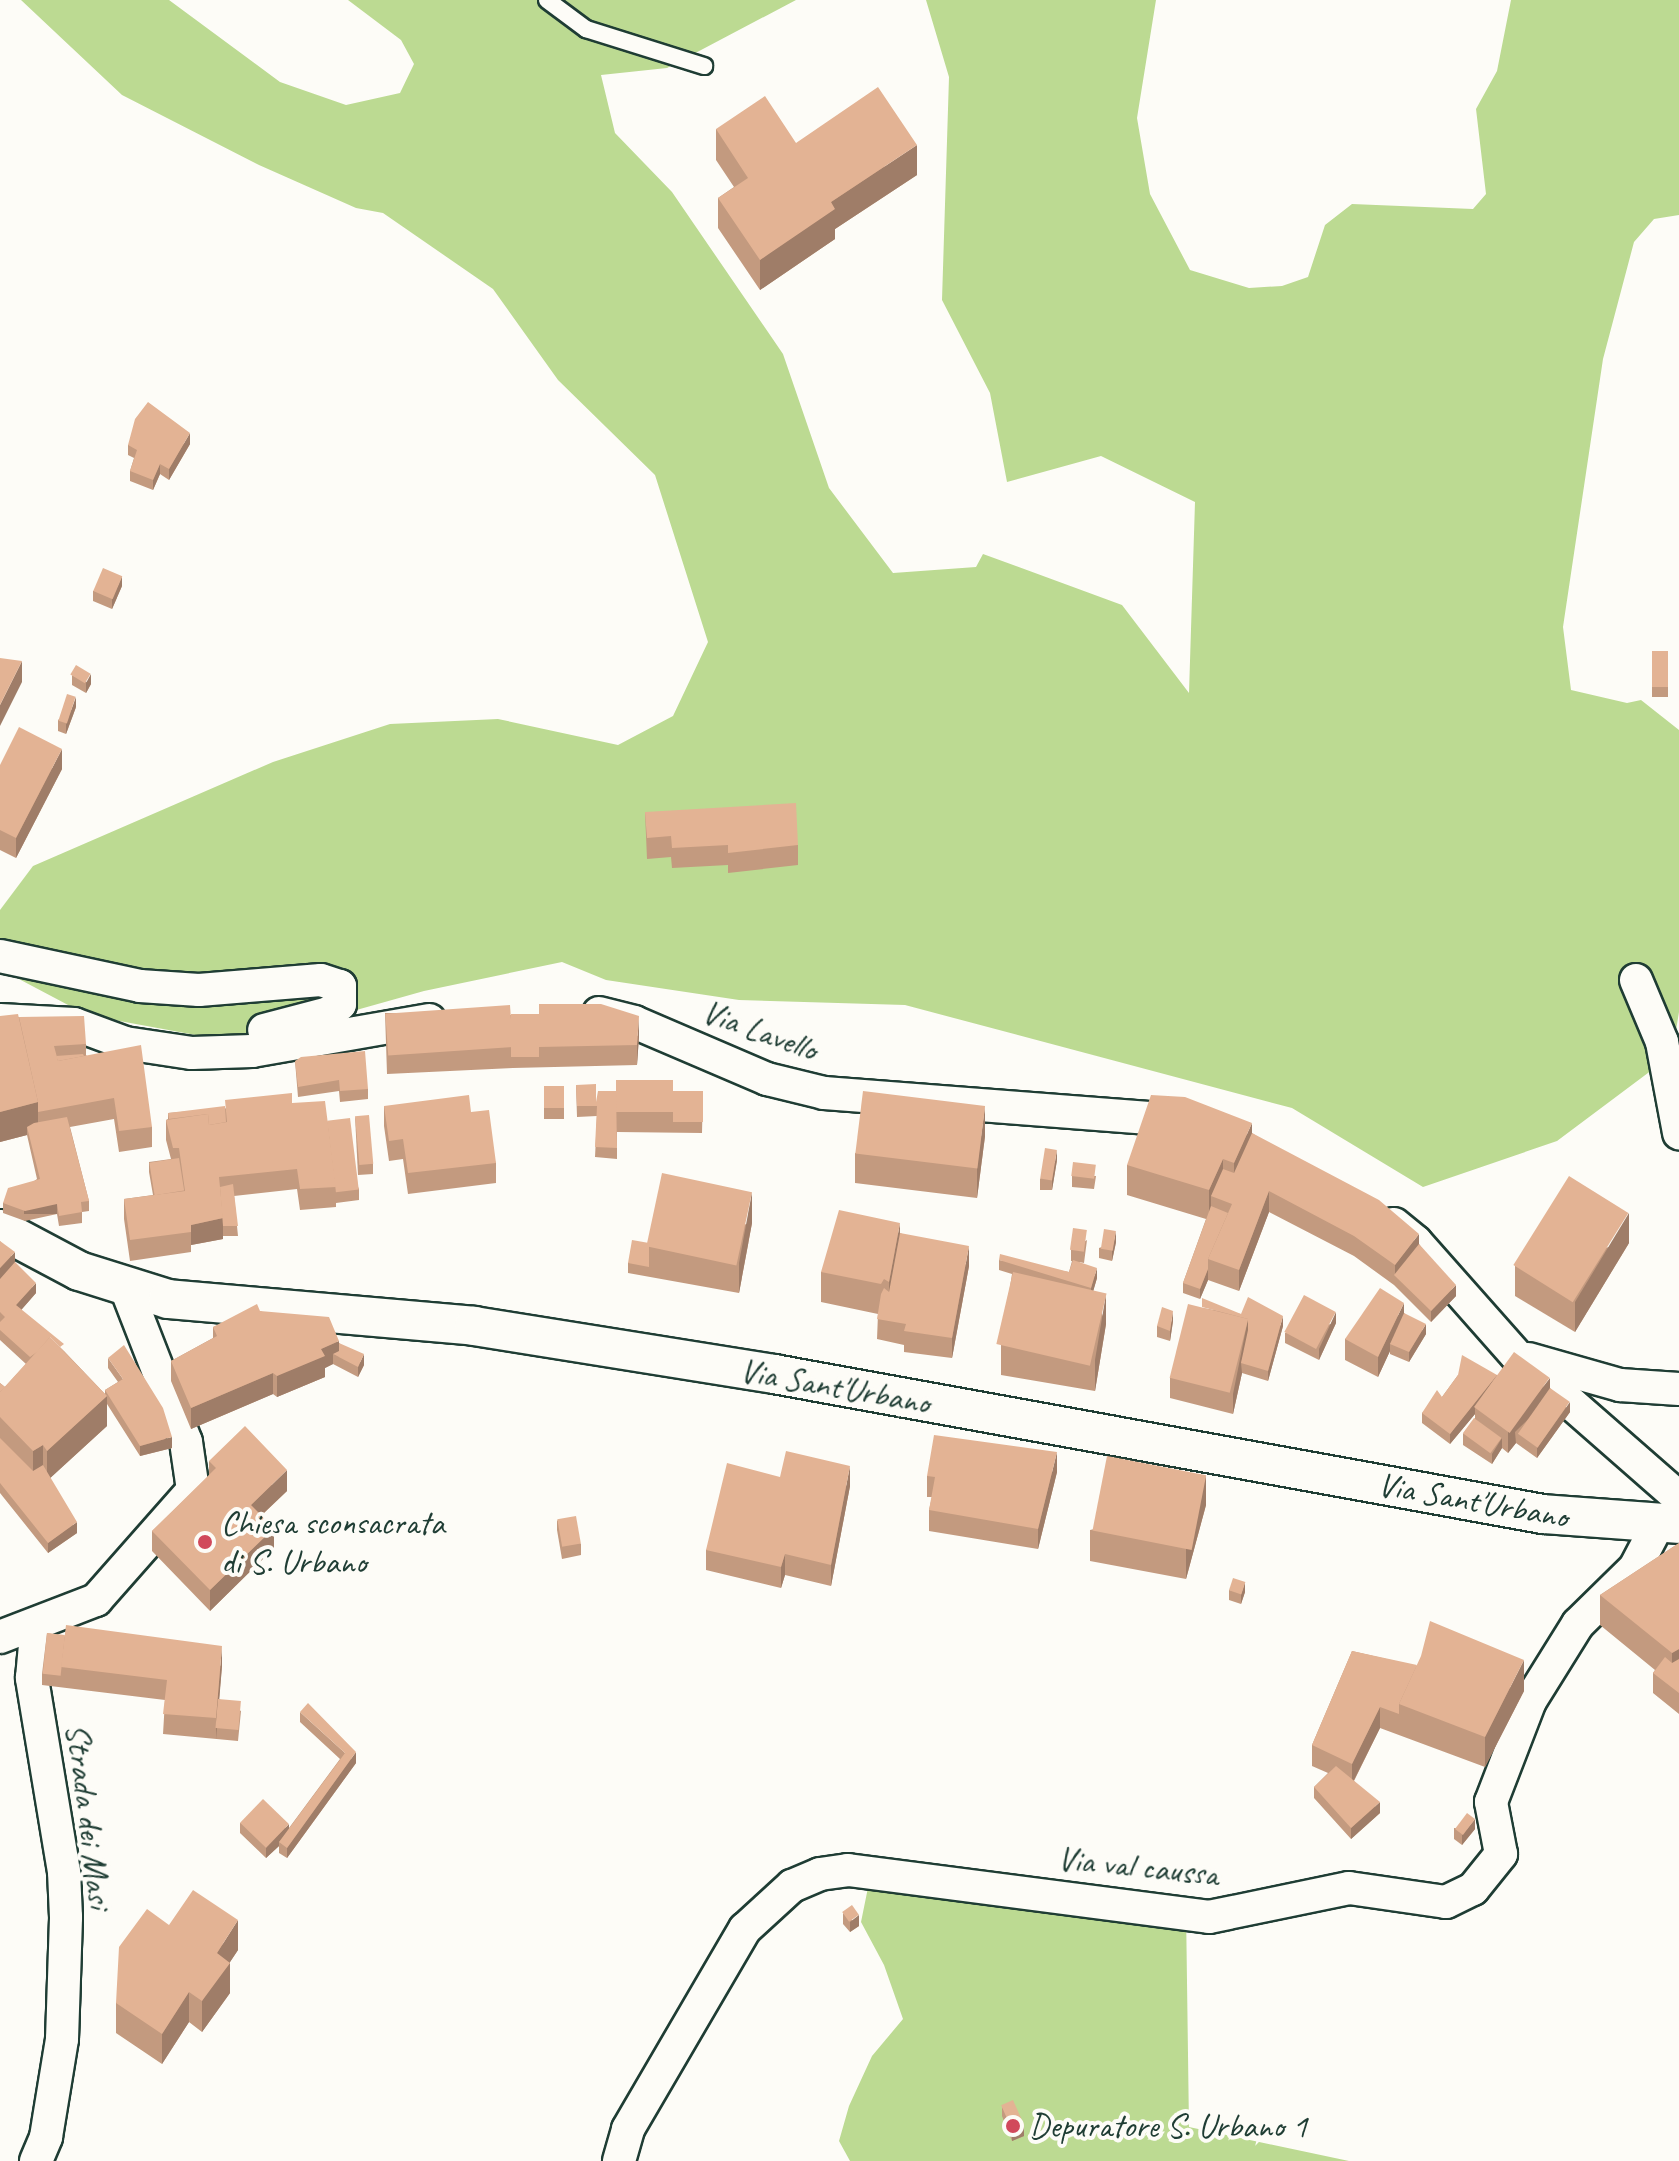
<!DOCTYPE html>
<html>
<head>
<meta charset="utf-8">
<style>
	body { margin:0 }
	#map { position:relative; width:1679px; height:2161px; overflow:hidden; background:#fdfcf7; font-family:Caveat,sans-serif }
	div>[style] { position:absolute }
	.green>* { inset:0; background:#bcda92 }
	.roads { filter:drop-shadow(2px 0 #1f3d34) drop-shadow(-2px 0 #1f3d34) drop-shadow(0 2px #1f3d34) drop-shadow(0 -2px #1f3d34) }
	.service>* { height:16px; margin:-8px; padding:0 8px; transform-origin:8px; border-radius:8px; background:#fdfcf7 }
	.minor>* { height:32px; margin:-16px; padding:0 16px; transform-origin:16px; border-radius:16px; background:#fdfcf7 }
	.tertiary>* { height:38px; margin:-19px; padding:0 19px; transform-origin:19px; border-radius:19px; background:#fdfcf7 }
	.wall>* { inset:0; background:#c39a7f; transform-origin:0 0 }
	.shaded-wall>* { inset:0; background:#9f7d68; transform-origin:0 0 }
	.building>* { inset:0; background:#e3b394; transform-origin:0 0 }
	.dots>* { width:22px; height:22px; translate:-50% -50%; box-sizing:border-box; border:4px solid #fdfcf7; border-radius:50% }
	span { translate:-50% -50%; white-space:nowrap; text-align:center; line-height:1.15; -webkit-text-stroke:8px #fdfcf7; paint-order:stroke }
	.street-label { font-size:34px; color:#1f3d34 }
	.poi-label { font-size:34px; color:#1f3d34 }
	.left { translate:0 -50%; text-align:left }
</style>
</head>
<body>
<div id="map">
	<div class="green">
		<i style="clip-path:polygon(21px 0,169px 0,280px 82px,346px 105px,400px 93px,414px 64px,401px 40px,348px 0,796px 0,667px 68px,601px 75px,615px 133px,672px 192px,783px 354px,829px 488px,893px 573px,976px 567px,983px 554px,1122px 605px,1189px 693px,1195px 502px,1101px 456px,1007px 482px,990px 393px,942px 300px,949px 77px,926px 0,1156px 0,1137px 118px,1150px 194px,1190px 270px,1249px 288px,1282px 286px,1308px 277px,1325px 225px,1352px 204px,1473px 209px,1486px 194px,1476px 109px,1497px 71px,1511px 0,1679px 0,1679px 215px,1654px 219px,1634px 242px,1603px 359px,1563px 627px,1571px 690px,1627px 703px,1641px 700px,1679px 730px,1679px 1012px,1672px 1055px,1557px 1141px,1423px 1187px,1292px 1108px,905px 1005px,739px 1000px,606px 980px,562px 962px,424px 991px,239px 1043px,87px 1015px,0 969px,0 910px,33px 866px,273px 762px,390px 724px,498px 719px,618px 745px,673px 716px,708px 642px,655px 475px,558px 380px,493px 289px,383px 213px,356px 208px,259px 165px,122px 95px)"></i>
		<i style="clip-path:polygon(873px 1863px,1186px 1908px,1189px 2127px,1349px 2161px,850px 2161px,839px 2141px,849px 2106px,872px 2056px,903px 2019px,884px 1965px,861px 1922px)"></i>
	</div>
	<div class="roads">
		<div class="service">
			<i style="left:547px;top:0;width:49px;rotate:36.6deg"></i>
			<i style="left:586px;top:29px;width:124px;rotate:17.4deg"></i>
		</div>
		<div class="minor">
			<i style="left:0;top:956px;width:143px;rotate:12.1deg"></i>
			<i style="left:140px;top:986px;width:59px;rotate:3.9deg"></i>
			<i style="left:199px;top:990px;width:122px;rotate:-4.7deg"></i>
			<i style="left:321px;top:980px;width:20px;rotate:18deg"></i>
			<i style="left:340px;top:986px;width:18px;rotate:90deg"></i>
			<i style="left:340px;top:1004px;width:14px;rotate:141deg"></i>
			<i style="left:329px;top:1013px;width:67px;rotate:165.3deg"></i>
			<i style="left:1636px;top:980px;width:67px;rotate:67.2deg"></i>
			<i style="left:1662px;top:1042px;width:93px;rotate:79.4deg"></i>
			<i style="left:599px;top:1013px;width:36px;rotate:14deg"></i>
			<i style="left:634px;top:1022px;width:145px;rotate:23.2deg"></i>
			<i style="left:767px;top:1079px;width:59px;rotate:13.8deg"></i>
			<i style="left:824px;top:1093px;width:362px;rotate:4.4deg"></i>
			<i style="left:0;top:1020px;width:74px;rotate:3.1deg"></i>
			<i style="left:74px;top:1024px;width:54px;rotate:20.4deg"></i>
			<i style="left:125px;top:1043px;width:68px;rotate:8.5deg"></i>
			<i style="left:192px;top:1053px;width:60px;rotate:-1.9deg"></i>
			<i style="left:252px;top:1051px;width:180px;rotate:-9.9deg"></i>
			<i style="left:1394px;top:1224px;width:28px;rotate:39deg"></i>
			<i style="left:1416px;top:1242px;width:152px;rotate:48.5deg"></i>
			<i style="left:1517px;top:1356px;width:215px;rotate:41.2deg"></i>
			<i style="left:1528px;top:1359px;width:96px;rotate:15.8deg"></i>
			<i style="left:1620px;top:1385px;width:59px;rotate:3.9deg"></i>
			<i style="left:0;top:1637px;width:103px;rotate:-21.1deg"></i>
			<i style="left:96px;top:1600px;width:147px;rotate:-48.6deg"></i>
			<i style="left:193px;top:1490px;width:49px;rotate:-98.3deg"></i>
			<i style="left:186px;top:1442px;width:165px;rotate:-111.3deg"></i>
			<i style="left:36px;top:2161px;width:26px;rotate:-67deg"></i>
			<i style="left:46px;top:2137px;width:99px;rotate:-80.7deg"></i>
			<i style="left:62px;top:2039px;width:122px;rotate:-88.1deg"></i>
			<i style="left:66px;top:1917px;width:45px;rotate:-92.5deg"></i>
			<i style="left:64px;top:1872px;width:197px;rotate:-99.4deg"></i>
			<i style="left:32px;top:1678px;width:55px;rotate:-84.8deg"></i>
			<i style="left:619px;top:2161px;width:33px;rotate:-74deg"></i>
			<i style="left:628px;top:2129px;width:232px;rotate:-59.7deg"></i>
			<i style="left:745px;top:1929px;width:64px;rotate:-42.5deg"></i>
			<i style="left:792px;top:1886px;width:30px;rotate:-23deg"></i>
			<i style="left:820px;top:1874px;width:28px;rotate:-8deg"></i>
			<i style="left:848px;top:1870px;width:364px;rotate:7.4deg"></i>
			<i style="left:1209px;top:1917px;width:143px;rotate:-11.7deg"></i>
			<i style="left:1349px;top:1888px;width:98px;rotate:8.2deg"></i>
			<i style="left:1446px;top:1902px;width:30px;rotate:-26deg"></i>
			<i style="left:1473px;top:1889px;width:45px;rotate:-51.3deg"></i>
			<i style="left:1501px;top:1854px;width:53px;rotate:-100.9deg"></i>
			<i style="left:1491px;top:1802px;width:108px;rotate:-68.9deg"></i>
			<i style="left:1530px;top:1701px;width:91px;rotate:-58.1deg"></i>
			<i style="left:1578px;top:1624px;width:80px;rotate:-44.5deg"></i>
			<i style="left:1635px;top:1568px;width:50px;rotate:-62.4deg"></i>
		</div>
		<div class="tertiary">
			<i style="left:0;top:1229px;width:89px;rotate:28deg"></i>
			<i style="left:79px;top:1271px;width:93px;rotate:17.5deg"></i>
			<i style="left:168px;top:1299px;width:307px;rotate:5deg"></i>
			<i style="left:474px;top:1326px;width:304px;rotate:9.1deg"></i>
			<i style="left:774px;top:1374px;width:782px;rotate:10.32deg"></i>
			<i style="left:1543px;top:1514px;width:136px;rotate:4.2deg"></i>
		</div>
	</div>
	<div class="wall">
		<i style="clip-path:polygon(716px 129px,796px 143px,917px 175px,835px 229px,835px 239px,760px 290px,718px 228px,718px 198px,734px 187px,716px 160px)"></i>
		<i style="clip-path:polygon(190px 444px,169px 480px,160px 474px,153px 490px,130px 481px,130px 471px,134px 458px,128px 455px,128px 445px)"></i>
		<i style="clip-path:polygon(122px 586px,112px 609px,93px 601px,93px 591px)"></i>
		<i style="left:1652px;top:651px;width:16px;height:46px"></i>
		<i style="clip-path:polygon(72px 675px,91px 684px,86px 693px,72px 685px)"></i>
		<i style="clip-path:polygon(76px 707px,66px 734px,58px 731px,58px 720px)"></i>
		<i style="clip-path:polygon(0 765px,62px 769px,16px 858px,0 850px)"></i>
		<i style="clip-path:polygon(645px 812px,798px 845px,798px 865px,728px 873px,728px 865px,672px 868px,671px 857px,647px 859px)"></i>
		<i style="clip-path:polygon(385px 1013px,511px 1015px,639px 1036px,637px 1065px,513px 1068px,387px 1074px)"></i>
		<i style="clip-path:polygon(0 1016px,19px 1017px,86px 1044px,86px 1055px,152px 1127px,152px 1147px,119px 1152px,114px 1119px,70px 1127px,89px 1201px,89px 1211px,82px 1212px,82px 1223px,59px 1226px,57px 1214px,25px 1221px,3px 1213px,3px 1203px,37px 1179px,27px 1135px,0 1142px)"></i>
		<i style="clip-path:polygon(295px 1061px,368px 1089px,368px 1099px,340px 1102px,339px 1091px,298px 1097px)"></i>
		<i style="clip-path:polygon(576px 1085px,596px 1102px,673px 1091px,703px 1091px,702px 1133px,617px 1132px,617px 1159px,595px 1157px,597px 1116px,577px 1117px)"></i>
		<i style="left:544px;top:1086px;width:20px;height:33px"></i>
		<i style="clip-path:polygon(292px 1103px,327px 1121px,359px 1189px,359px 1200px,336px 1203px,336px 1207px,300px 1210px,297px 1189px,234px 1196px,238px 1236px,223px 1236px,223px 1239px,191px 1245px,191px 1252px,130px 1261px,124px 1219px,124px 1199px,153px 1195px,149px 1172px,149px 1162px,171px 1159px,166px 1140px,166px 1120px,168px 1119px,168px 1113px)"></i>
		<i style="clip-path:polygon(384px 1106px,471px 1112px,496px 1163px,496px 1183px,408px 1194px,403px 1159px,389px 1161px,384px 1126px)"></i>
		<i style="clip-path:polygon(355px 1116px,373px 1164px,373px 1174px,358px 1175px)"></i>
		<i style="clip-path:polygon(1252px 1133px,1419px 1244px,1456px 1296px,1431px 1322px,1394px 1285px,1354px 1256px,1269px 1212px,1239px 1291px,1208px 1280px,1200px 1299px,1183px 1293px,1183px 1283px,1206px 1219px,1127px 1195px,1127px 1165px)"></i>
		<i style="clip-path:polygon(985px 1136px,977px 1198px,855px 1183px,855px 1153px)"></i>
		<i style="clip-path:polygon(1057px 1160px,1052px 1190px,1040px 1190px,1040px 1179px)"></i>
		<i style="clip-path:polygon(1072px 1176px,1096px 1176px,1094px 1189px,1072px 1187px)"></i>
		<i style="clip-path:polygon(752px 1223px,739px 1293px,628px 1273px,628px 1263px,649px 1243px)"></i>
		<i style="clip-path:polygon(900px 1233px,969px 1266px,952px 1358px,904px 1352px,904px 1345px,877px 1339px,878px 1314px,821px 1302px,821px 1272px)"></i>
		<i style="clip-path:polygon(1087px 1240px,1084px 1263px,1079px 1262px,1097px 1278px,1093px 1291px,1106px 1324px,1095px 1391px,1001px 1375px,1001px 1345px,1012px 1274px,999px 1270px,999px 1260px,1069px 1272px,1072px 1261px,1071px 1261px,1071px 1250px)"></i>
		<i style="clip-path:polygon(0 1241px,36px 1293px,21px 1310px,64px 1351px,105px 1394px,105px 1390px,118px 1382px,108px 1368px,108px 1358px,172px 1448px,140px 1456px,107px 1404px,107px 1426px,50px 1478px,77px 1533px,48px 1553px,0 1493px,0 1383px,5px 1387px,26px 1364px,0 1340px)"></i>
		<i style="clip-path:polygon(1116px 1242px,1112px 1261px,1099px 1258px,1099px 1248px)"></i>
		<i style="clip-path:polygon(1629px 1243px,1575px 1332px,1515px 1296px,1515px 1266px)"></i>
		<i style="clip-path:polygon(1202px 1308px,1241px 1314px,1283px 1326px,1268px 1381px,1242px 1373px,1233px 1414px,1170px 1398px,1170px 1378px)"></i>
		<i style="clip-path:polygon(260px 1311px,339px 1343px,364px 1365px,358px 1377px,333px 1364px,325px 1368px,325px 1377px,277px 1397px,273px 1394px,191px 1429px,171px 1381px,171px 1361px,213px 1338px,213px 1327px)"></i>
		<i style="clip-path:polygon(1404px 1313px,1426px 1334px,1409px 1362px,1390px 1354px,1390px 1351px,1378px 1377px,1345px 1360px,1345px 1339px)"></i>
		<i style="clip-path:polygon(1173px 1321px,1170px 1341px,1157px 1337px,1157px 1326px)"></i>
		<i style="clip-path:polygon(1336px 1323px,1319px 1360px,1285px 1343px,1285px 1333px)"></i>
		<i style="clip-path:polygon(1458px 1375px,1497px 1375px,1550px 1388px,1570px 1412px,1537px 1458px,1516px 1443px,1508px 1453px,1502px 1448px,1492px 1464px,1463px 1445px,1463px 1434px,1475px 1418px,1475px 1414px,1450px 1444px,1422px 1423px,1422px 1413px,1442px 1397px)"></i>
		<i style="clip-path:polygon(209px 1461px,287px 1491px,262px 1515px,274px 1548px,210px 1611px,152px 1551px,152px 1531px,209px 1476px)"></i>
		<i style="clip-path:polygon(1057px 1472px,1038px 1549px,929px 1531px,929px 1510px,932px 1497px,927px 1497px,927px 1476px)"></i>
		<i style="clip-path:polygon(780px 1477px,850px 1486px,831px 1586px,785px 1575px,781px 1588px,706px 1570px,706px 1550px)"></i>
		<i style="clip-path:polygon(1206px 1505px,1186px 1579px,1090px 1561px,1090px 1530px)"></i>
		<i style="clip-path:polygon(557px 1520px,581px 1544px,581px 1555px,562px 1559px,557px 1530px)"></i>
		<i style="clip-path:polygon(1679px 1543px,1679px 1714px,1653px 1693px,1653px 1673px,1655px 1670px,1600px 1625px,1600px 1595px)"></i>
		<i style="clip-path:polygon(1229px 1590px,1245px 1592px,1241px 1604px,1229px 1600px)"></i>
		<i style="clip-path:polygon(47px 1633px,222px 1666px,219px 1699px,241px 1711px,238px 1741px,163px 1734px,165px 1700px,42px 1685px,42px 1674px)"></i>
		<i style="clip-path:polygon(1352px 1651px,1524px 1691px,1485px 1767px,1380px 1728px,1354px 1781px,1380px 1813px,1351px 1839px,1314px 1798px,1314px 1787px,1328px 1773px,1312px 1766px,1312px 1745px)"></i>
		<i style="clip-path:polygon(300px 1712px,356px 1763px,287px 1858px,279px 1853px,279px 1846px,266px 1858px,240px 1833px,240px 1823px,289px 1828px,340px 1759px,300px 1722px)"></i>
		<i style="clip-path:polygon(1454px 1828px,1475px 1829px,1462px 1845px,1454px 1839px)"></i>
		<i style="clip-path:polygon(843px 1913px,859px 1926px,850px 1932px,843px 1924px)"></i>
		<i style="clip-path:polygon(169px 1925px,238px 1950px,230px 1962px,230px 1993px,202px 2032px,189px 2022px,162px 2064px,116px 2033px,116px 2003px)"></i>
		<i style="clip-path:polygon(1002px 2106px,1024px 2136px,1012px 2141px,1002px 2116px)"></i>
	</div>
	<div class="shaded-wall">
		<i style="clip-path:polygon(917px 145px,917px 175px,835px 229px,835px 239px,760px 290px,760px 260px,831px 202px)"></i>
		<i style="clip-path:polygon(190px 433px,190px 444px,169px 480px,169px 469px)"></i>
		<i style="clip-path:polygon(160px 464px,160px 474px,153px 490px,153px 480px)"></i>
		<i style="clip-path:polygon(122px 576px,122px 586px,112px 609px,112px 599px)"></i>
		<i style="clip-path:polygon(22px 661px,22px 682px,0 726px,0 705px)"></i>
		<i style="clip-path:polygon(91px 674px,91px 684px,86px 693px,86px 683px)"></i>
		<i style="clip-path:polygon(76px 697px,76px 707px,66px 734px,66px 724px)"></i>
		<i style="clip-path:polygon(62px 749px,62px 769px,16px 858px,16px 838px)"></i>
		<i style="clip-path:polygon(639px 1016px,639px 1036px,637px 1065px,637px 1045px)"></i>
		<i style="clip-path:polygon(38px 1102px,38px 1133px,27px 1127px,27px 1135px,0 1142px,0 1112px)"></i>
		<i style="clip-path:polygon(985px 1106px,985px 1136px,977px 1198px,977px 1168px)"></i>
		<i style="clip-path:polygon(1252px 1123px,1252px 1154px,1234px 1193px,1234px 1163px)"></i>
		<i style="clip-path:polygon(1057px 1150px,1057px 1160px,1052px 1190px,1052px 1179px)"></i>
		<i style="clip-path:polygon(1223px 1159px,1223px 1189px,1211px 1196px,1211px 1216px,1209px 1220px,1209px 1190px)"></i>
		<i style="clip-path:polygon(1269px 1191px,1269px 1212px,1239px 1291px,1239px 1270px)"></i>
		<i style="clip-path:polygon(752px 1192px,752px 1223px,739px 1293px,739px 1263px)"></i>
		<i style="left:57px;top:1204px;width:10px;height:33px;rotate:90deg"></i>
		<i style="clip-path:polygon(1629px 1213px,1629px 1243px,1575px 1332px,1575px 1302px)"></i>
		<i style="clip-path:polygon(223px 1218px,223px 1239px,191px 1245px,191px 1225px)"></i>
		<i style="clip-path:polygon(900px 1223px,900px 1253px,889px 1312px,889px 1282px)"></i>
		<i style="clip-path:polygon(1116px 1231px,1116px 1242px,1112px 1261px,1112px 1251px)"></i>
		<i style="clip-path:polygon(1419px 1234px,1419px 1254px,1395px 1275px,1395px 1265px)"></i>
		<i style="clip-path:polygon(969px 1246px,969px 1266px,952px 1358px,952px 1338px)"></i>
		<i style="clip-path:polygon(15px 1252px,15px 1273px,0 1289px,0 1268px)"></i>
		<i style="clip-path:polygon(1097px 1268px,1097px 1278px,1091px 1299px,1091px 1288px)"></i>
		<i style="clip-path:polygon(1208px 1269px,1208px 1280px,1200px 1299px,1200px 1289px)"></i>
		<i style="clip-path:polygon(36px 1283px,36px 1293px,16px 1316px,16px 1305px)"></i>
		<i style="clip-path:polygon(1456px 1285px,1456px 1296px,1431px 1322px,1431px 1311px)"></i>
		<i style="clip-path:polygon(1106px 1294px,1106px 1324px,1095px 1391px,1095px 1360px)"></i>
		<i style="clip-path:polygon(1404px 1303px,1404px 1323px,1390px 1344px,1390px 1351px,1378px 1377px,1378px 1357px)"></i>
		<i style="clip-path:polygon(1173px 1311px,1173px 1321px,1170px 1341px,1170px 1331px)"></i>
		<i style="clip-path:polygon(1336px 1312px,1336px 1323px,1319px 1360px,1319px 1349px)"></i>
		<i style="clip-path:polygon(1283px 1316px,1283px 1326px,1268px 1381px,1268px 1371px)"></i>
		<i style="clip-path:polygon(1248px 1319px,1248px 1340px,1241px 1363px,1242px 1373px,1233px 1414px,1233px 1394px)"></i>
		<i style="clip-path:polygon(1426px 1324px,1426px 1334px,1409px 1362px,1409px 1352px)"></i>
		<i style="clip-path:polygon(339px 1341px,339px 1357px,333px 1354px,333px 1364px,325px 1368px,325px 1377px,277px 1397px,277px 1376px,321px 1349px)"></i>
		<i style="clip-path:polygon(364px 1354px,364px 1365px,358px 1377px,358px 1367px)"></i>
		<i style="clip-path:polygon(273px 1373px,273px 1394px,191px 1429px,191px 1408px)"></i>
		<i style="clip-path:polygon(1497px 1375px,1475px 1408px,1475px 1414px,1450px 1444px,1450px 1434px)"></i>
		<i style="clip-path:polygon(1550px 1378px,1550px 1398px,1515px 1432px,1516px 1443px,1508px 1453px,1508px 1432px)"></i>
		<i style="clip-path:polygon(107px 1396px,107px 1426px,47px 1481px,47px 1451px)"></i>
		<i style="clip-path:polygon(1570px 1402px,1570px 1412px,1537px 1458px,1537px 1448px)"></i>
		<i style="clip-path:polygon(172px 1437px,172px 1448px,140px 1456px,140px 1446px)"></i>
		<i style="clip-path:polygon(1502px 1438px,1502px 1448px,1492px 1464px,1492px 1454px)"></i>
		<i style="clip-path:polygon(43px 1445px,43px 1476px,33px 1481px,33px 1451px)"></i>
		<i style="clip-path:polygon(1057px 1452px,1057px 1472px,1038px 1549px,1038px 1529px)"></i>
		<i style="clip-path:polygon(850px 1466px,850px 1486px,831px 1586px,831px 1565px)"></i>
		<i style="clip-path:polygon(287px 1470px,287px 1491px,251px 1525px,251px 1505px)"></i>
		<i style="clip-path:polygon(1206px 1475px,1206px 1505px,1186px 1579px,1186px 1549px)"></i>
		<i style="clip-path:polygon(77px 1522px,77px 1533px,48px 1553px,48px 1543px)"></i>
		<i style="clip-path:polygon(274px 1528px,274px 1548px,210px 1611px,210px 1590px)"></i>
		<i style="clip-path:polygon(785px 1554px,785px 1575px,781px 1588px,781px 1567px)"></i>
		<i style="clip-path:polygon(1245px 1582px,1245px 1592px,1241px 1604px,1241px 1594px)"></i>
		<i style="clip-path:polygon(222px 1646px,222px 1666px,216px 1739px,216px 1718px)"></i>
		<i style="clip-path:polygon(1679px 1649px,1679px 1679px,1672px 1684px,1672px 1653px)"></i>
		<i style="clip-path:polygon(1524px 1660px,1524px 1691px,1485px 1767px,1485px 1737px)"></i>
		<i style="clip-path:polygon(1380px 1707px,1380px 1728px,1352px 1784px,1352px 1764px)"></i>
		<i style="clip-path:polygon(356px 1752px,356px 1763px,287px 1858px,287px 1848px)"></i>
		<i style="clip-path:polygon(1380px 1802px,1380px 1813px,1351px 1839px,1351px 1828px)"></i>
		<i style="clip-path:polygon(1475px 1819px,1475px 1829px,1462px 1845px,1462px 1835px)"></i>
		<i style="clip-path:polygon(289px 1824px,289px 1834px,279px 1842px,279px 1846px,266px 1858px,266px 1848px)"></i>
		<i style="clip-path:polygon(859px 1915px,859px 1926px,850px 1932px,850px 1922px)"></i>
		<i style="clip-path:polygon(238px 1920px,238px 1950px,224px 1971px,230px 1963px,230px 1993px,202px 2032px,202px 2001px,217px 1953px)"></i>
		<i style="clip-path:polygon(189px 1992px,189px 2022px,162px 2064px,162px 2034px)"></i>
		<i style="clip-path:polygon(1024px 2125px,1024px 2136px,1012px 2141px,1012px 2130px)"></i>
	</div>
	<div class="building">
		<i style="clip-path:polygon(878px 87px,917px 145px,831px 202px,835px 209px,760px 260px,718px 198px,748px 178px,716px 129px,765px 96px,796px 143px)"></i>
		<i style="clip-path:polygon(148px 402px,190px 433px,169px 469px,160px 464px,153px 480px,130px 471px,137px 450px,128px 445px,135px 419px)"></i>
		<i style="left:103px;top:568px;width:21px;height:25px;rotate:23deg"></i>
		<i style="left:1652px;top:651px;width:16px;height:36px"></i>
		<i style="clip-path:polygon(0 658px,22px 661px,0 705px)"></i>
		<i style="left:76px;top:665px;width:17px;height:11px;rotate:31deg"></i>
		<i style="left:67px;top:694px;width:9px;height:28px;rotate:18deg"></i>
		<i style="clip-path:polygon(19px 727px,62px 749px,16px 838px,0 830px,0 765px)"></i>
		<i style="clip-path:polygon(796px 803px,798px 845px,728px 853px,728px 845px,672px 848px,671px 836px,647px 838px,645px 812px)"></i>
		<i style="clip-path:polygon(539px 1004px,601px 1004px,639px 1016px,637px 1045px,539px 1047px)"></i>
		<i style="left:510px;top:1005px;width:42px;height:125px;rotate:86deg"></i>
		<i style="clip-path:polygon(18px 1014px,38px 1102px,0 1112px,0 1016px)"></i>
		<i style="left:539px;top:1014px;width:43px;height:28px;rotate:90deg"></i>
		<i style="clip-path:polygon(84px 1016px,86px 1044px,54px 1046px,58px 1061px,141px 1045px,152px 1127px,119px 1131px,114px 1098px,38px 1112px,38px 1102px,19px 1017px)"></i>
		<i style="clip-path:polygon(365px 1051px,368px 1089px,340px 1091px,339px 1080px,298px 1087px,295px 1061px,301px 1057px)"></i>
		<i style="clip-path:polygon(83px 1054px,84px 1056px,58px 1061px,56px 1056px)"></i>
		<i style="left:616px;top:1080px;width:57px;height:32px"></i>
		<i style="clip-path:polygon(596px 1084px,596px 1102px,598px 1091px,616px 1091px,617px 1148px,595px 1147px,597px 1106px,577px 1106px,576px 1085px)"></i>
		<i style="left:544px;top:1086px;width:20px;height:22px"></i>
		<i style="left:673px;top:1091px;width:30px;height:31px"></i>
		<i style="left:863px;top:1091px;width:123px;height:63px;rotate:7deg"></i>
		<i style="clip-path:polygon(292px 1093px,292px 1103px,325px 1101px,336px 1187px,300px 1189px,297px 1169px,219px 1177px,223px 1218px,191px 1225px,191px 1232px,130px 1240px,124px 1199px,185px 1191px,179px 1148px,173px 1148px,166px 1120px,208px 1114px,209px 1125px,227px 1122px,225px 1100px)"></i>
		<i style="clip-path:polygon(469px 1095px,471px 1112px,489px 1110px,496px 1163px,408px 1173px,403px 1139px,389px 1141px,384px 1106px)"></i>
		<i style="clip-path:polygon(1151px 1095px,1185px 1097px,1252px 1123px,1234px 1163px,1223px 1159px,1209px 1190px,1127px 1165px)"></i>
		<i style="clip-path:polygon(225px 1106px,226px 1122px,209px 1125px,208px 1114px,169px 1119px,168px 1113px)"></i>
		<i style="left:369px;top:1115px;width:49px;height:14px;rotate:85deg"></i>
		<i style="clip-path:polygon(67px 1117px,89px 1201px,81px 1202px,82px 1212px,59px 1216px,57px 1204px,25px 1211px,3px 1203px,8px 1188px,40px 1179px,27px 1127px,34px 1123px)"></i>
		<i style="left:350px;top:1118px;width:72px;height:23px;rotate:83deg"></i>
		<i style="clip-path:polygon(1252px 1133px,1379px 1200px,1419px 1234px,1395px 1265px,1354px 1236px,1269px 1191px,1239px 1270px,1208px 1259px,1232px 1204px,1211px 1196px,1223px 1169px,1234px 1173px)"></i>
		<i style="left:1045px;top:1148px;width:12px;height:31px;rotate:9deg"></i>
		<i style="left:179px;top:1158px;width:33px;height:30px;rotate:81deg"></i>
		<i style="left:1073px;top:1162px;width:23px;height:14px;rotate:7deg"></i>
		<i style="left:662px;top:1173px;width:92px;height:75px;rotate:12deg"></i>
		<i style="left:1569px;top:1176px;width:70px;height:105px;rotate:32deg"></i>
		<i style="clip-path:polygon(233px 1184px,238px 1226px,223px 1226px,220px 1187px)"></i>
		<i style="clip-path:polygon(1211px 1206px,1228px 1213px,1208px 1259px,1208px 1269px,1200px 1289px,1183px 1283px)"></i>
		<i style="clip-path:polygon(839px 1210px,900px 1223px,889px 1282px,884px 1279px,881px 1284px,821px 1272px)"></i>
		<i style="left:1073px;top:1228px;width:14px;height:22px;rotate:8deg"></i>
		<i style="left:1104px;top:1229px;width:12px;height:20px;rotate:9deg"></i>
		<i style="clip-path:polygon(900px 1233px,969px 1246px,952px 1338px,904px 1331px,906px 1324px,877px 1319px,881px 1294px,884px 1288px,889px 1292px)"></i>
		<i style="clip-path:polygon(632px 1240px,649px 1243px,649px 1267px,628px 1263px)"></i>
		<i style="clip-path:polygon(0 1241px,15px 1252px,0 1268px)"></i>
		<i style="clip-path:polygon(1419px 1244px,1456px 1285px,1431px 1311px,1394px 1275px)"></i>
		<i style="clip-path:polygon(1000px 1254px,1069px 1272px,1073px 1260px,1097px 1268px,1091px 1288px,999px 1260px)"></i>
		<i style="clip-path:polygon(15px 1262px,36px 1283px,16px 1305px,64px 1344px,60px 1347px,50px 1337px,37px 1352px,30px 1357px,0 1330px,0 1322px,5px 1317px,0 1312px,0 1279px)"></i>
		<i style="left:1013px;top:1272px;width:96px;height:74px;rotate:13deg"></i>
		<i style="clip-path:polygon(1380px 1288px,1404px 1303px,1378px 1357px,1345px 1339px)"></i>
		<i style="left:1304px;top:1295px;width:36px;height:42px;rotate:28deg"></i>
		<i style="clip-path:polygon(1248px 1297px,1283px 1316px,1268px 1371px,1241px 1363px,1248px 1330px,1248px 1319px,1202px 1307px,1202px 1298px,1241px 1314px)"></i>
		<i style="clip-path:polygon(257px 1304px,260px 1311px,329px 1317px,339px 1341px,321px 1349px,325px 1356px,277px 1376px,273px 1373px,191px 1408px,171px 1361px,217px 1336px,213px 1327px)"></i>
		<i style="left:1188px;top:1304px;width:62px;height:76px;rotate:14deg"></i>
		<i style="clip-path:polygon(1162px 1307px,1173px 1311px,1170px 1331px,1157px 1326px)"></i>
		<i style="clip-path:polygon(1404px 1313px,1426px 1324px,1409px 1352px,1390px 1344px)"></i>
		<i style="clip-path:polygon(50px 1337px,107px 1396px,47px 1451px,43px 1445px,33px 1451px,0 1417px,0 1392px)"></i>
		<i style="clip-path:polygon(339px 1343px,364px 1354px,358px 1367px,333px 1354px,339px 1351px)"></i>
		<i style="clip-path:polygon(124px 1345px,163px 1408px,172px 1437px,140px 1446px,105px 1390px,123px 1379px,108px 1358px)"></i>
		<i style="left:1514px;top:1352px;width:44px;height:68px;rotate:36deg"></i>
		<i style="clip-path:polygon(1462px 1355px,1497px 1375px,1450px 1434px,1422px 1413px,1437px 1390px,1442px 1397px,1458px 1375px)"></i>
		<i style="clip-path:polygon(0 1383px,5px 1387px,0 1392px)"></i>
		<i style="left:1550px;top:1388px;width:24px;height:56px;rotate:35deg"></i>
		<i style="left:1474px;top:1418px;width:34px;height:19px;rotate:36deg"></i>
		<i style="clip-path:polygon(245px 1426px,287px 1470px,251px 1505px,274px 1528px,210px 1590px,152px 1531px,216px 1468px,209px 1461px)"></i>
		<i style="clip-path:polygon(934px 1435px,1057px 1452px,1038px 1529px,929px 1510px,935px 1477px,927px 1476px)"></i>
		<i style="clip-path:polygon(0 1438px,33px 1471px,43px 1465px,77px 1522px,48px 1543px,0 1483px)"></i>
		<i style="clip-path:polygon(786px 1451px,850px 1466px,831px 1565px,785px 1554px,781px 1567px,706px 1550px,727px 1463px,780px 1477px)"></i>
		<i style="left:1107px;top:1456px;width:101px;height:76px;rotate:11deg"></i>
		<i style="left:576px;top:1516px;width:28px;height:19px;rotate:80deg"></i>
		<i style="clip-path:polygon(1679px 1543px,1679px 1649px,1672px 1653px,1600px 1595px)"></i>
		<i style="left:1233px;top:1578px;width:13px;height:13px;rotate:18deg"></i>
		<i style="clip-path:polygon(1430px 1621px,1524px 1660px,1485px 1737px,1399px 1704px,1421px 1656px)"></i>
		<i style="clip-path:polygon(66px 1625px,222px 1646px,216px 1718px,163px 1714px,167px 1680px,61px 1667px)"></i>
		<i style="left:47px;top:1633px;width:18px;height:41px;rotate:6deg"></i>
		<i style="clip-path:polygon(1352px 1651px,1417px 1665px,1399px 1704px,1399px 1714px,1380px 1707px,1352px 1764px,1312px 1745px)"></i>
		<i style="clip-path:polygon(1665px 1657px,1672px 1663px,1679px 1659px,1679px 1693px,1653px 1673px)"></i>
		<i style="left:218px;top:1699px;width:23px;height:29px;rotate:5deg"></i>
		<i style="clip-path:polygon(308px 1703px,356px 1752px,287px 1848px,279px 1842px,345px 1753px,300px 1712px)"></i>
		<i style="clip-path:polygon(1336px 1766px,1380px 1802px,1351px 1828px,1314px 1787px)"></i>
		<i style="left:263px;top:1799px;width:36px;height:33px;rotate:44deg"></i>
		<i style="left:1467px;top:1813px;width:10px;height:20px;rotate:37deg"></i>
		<i style="clip-path:polygon(193px 1890px,238px 1920px,217px 1953px,230px 1963px,202px 2001px,189px 1992px,162px 2034px,116px 2003px,119px 1947px,147px 1909px,169px 1925px)"></i>
		<i style="left:852px;top:1905px;width:12px;height:12px;rotate:55deg"></i>
		<i style="left:1013px;top:2100px;width:27px;height:13px;rotate:66deg"></i>
	</div>
	<div class="dots">
		<i style="left:205px;top:1542px;background:#d1495b"></i>
		<i style="left:1013px;top:2126px;background:#d1495b"></i>
	</div>
	<div class="street-label">
		<span style="left:760px;top:1030px;rotate:20deg">Via Lavello</span>
		<span style="left:835px;top:1386px;rotate:10deg">Via Sant'Urbano</span>
		<span style="left:1473px;top:1500px;rotate:10deg">Via Sant'Urbano</span>
		<span style="left:89px;top:1816px;rotate:83deg">Strada dei Masi</span>
		<span style="left:1138px;top:1866px;rotate:6deg">Via val caussa</span>
	</div>
	<div class="poi-label">
		<span class="left" style="left:221px;top:1542px">Chiesa sconsacrata<br>di S. Urbano</span>
		<span class="left" style="left:1029px;top:2126px">Depuratore S. Urbano 1</span>
	</div>
</div>
</body>
</html>
